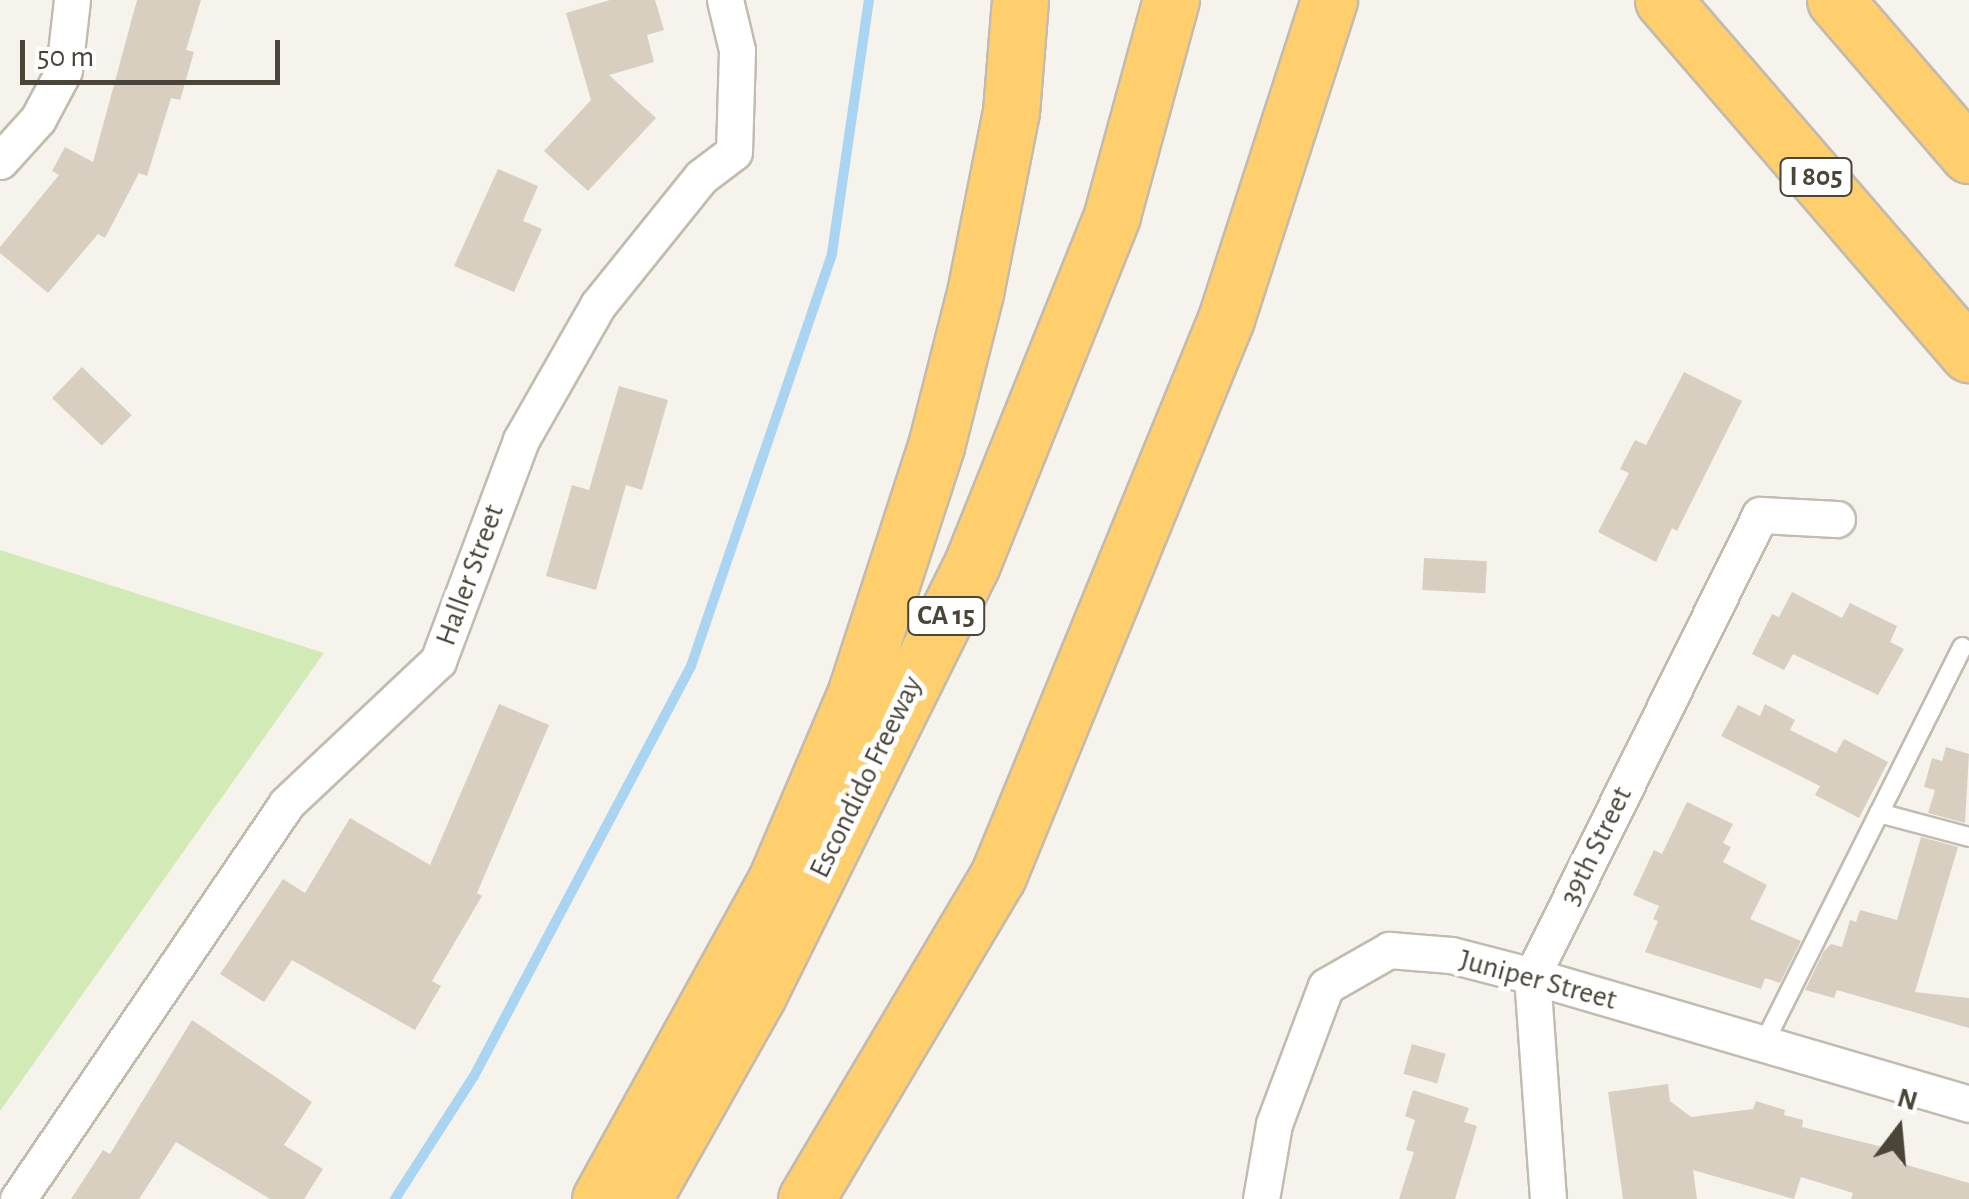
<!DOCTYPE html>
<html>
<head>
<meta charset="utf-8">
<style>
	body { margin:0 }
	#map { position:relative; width:1969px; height:1199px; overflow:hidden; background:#f6f3ec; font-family:"Alegreya Sans",sans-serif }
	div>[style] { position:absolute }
	.green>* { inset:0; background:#d2eab5 }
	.stream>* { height:10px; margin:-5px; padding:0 5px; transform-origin:5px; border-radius:5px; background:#a9d4f2 }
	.building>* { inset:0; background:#d8cfc1; transform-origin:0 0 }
	.roads { filter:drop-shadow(2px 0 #c2bbae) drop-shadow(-2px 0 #c2bbae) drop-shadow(0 2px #c2bbae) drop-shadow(0 -2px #c2bbae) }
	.service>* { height:18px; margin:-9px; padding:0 9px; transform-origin:9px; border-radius:9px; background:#fff }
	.minor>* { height:35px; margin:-17.5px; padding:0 17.5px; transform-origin:17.5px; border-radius:17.5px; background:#fff }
	.motorway>* { height:55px; margin:-27.5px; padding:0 27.5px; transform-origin:27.5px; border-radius:27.5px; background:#ffcf6e }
	span { translate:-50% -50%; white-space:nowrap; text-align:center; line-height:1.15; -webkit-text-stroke:10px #fff; paint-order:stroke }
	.shield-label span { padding:2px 8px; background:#fff; border:2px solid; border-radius:8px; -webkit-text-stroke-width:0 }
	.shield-label { font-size:28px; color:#4b4439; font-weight:700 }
	.street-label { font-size:30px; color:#4b4439 }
	.north { position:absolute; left:1849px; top:1079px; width:100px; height:100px; -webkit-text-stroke:8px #fff; paint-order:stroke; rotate:16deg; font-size:28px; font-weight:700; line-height:40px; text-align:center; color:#4b4439 }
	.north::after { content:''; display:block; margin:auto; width:35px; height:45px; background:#4b4439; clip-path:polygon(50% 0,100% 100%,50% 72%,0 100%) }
	.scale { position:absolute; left:20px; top:40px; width:260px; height:45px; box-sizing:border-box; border:5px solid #4b4439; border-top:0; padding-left:12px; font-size:30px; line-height:35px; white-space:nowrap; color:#4b4439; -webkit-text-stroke:8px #fff; paint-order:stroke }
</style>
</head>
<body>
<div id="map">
	<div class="green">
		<i style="clip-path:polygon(0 550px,324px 653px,0 1111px)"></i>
	</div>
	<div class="stream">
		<i style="left:395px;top:1199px;width:146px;rotate:-57.3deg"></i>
		<i style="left:474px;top:1076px;width:464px;rotate:-62.1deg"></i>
		<i style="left:691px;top:666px;width:436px;rotate:-71.1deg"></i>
		<i style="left:832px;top:253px;width:256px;rotate:-81.7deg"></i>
	</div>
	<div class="building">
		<i style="clip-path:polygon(137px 0,201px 0,186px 50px,194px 52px,180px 100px,171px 98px,147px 176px,139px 173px,105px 238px,98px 234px,48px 293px,0 253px,0 247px,59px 175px,52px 171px,65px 147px,93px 162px)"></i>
		<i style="clip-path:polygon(610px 0,655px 0,664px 30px,647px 35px,654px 62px,609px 75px,656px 118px,588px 191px,544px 151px,591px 100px,566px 13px)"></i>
		<i style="clip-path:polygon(498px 169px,538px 186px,523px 221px,542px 229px,514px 292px,454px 266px)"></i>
		<i style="left:82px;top:367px;width:69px;height:43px;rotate:44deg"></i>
		<i style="clip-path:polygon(1684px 372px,1742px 401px,1677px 531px,1672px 528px,1656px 562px,1598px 532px,1629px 473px,1620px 469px,1635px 440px,1646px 445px)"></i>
		<i style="clip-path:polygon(619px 386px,668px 400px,642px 490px,626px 485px,596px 590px,546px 576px,572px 485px,589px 490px)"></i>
		<i style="left:1424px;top:558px;width:63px;height:32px;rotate:3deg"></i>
		<i style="clip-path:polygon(1792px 592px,1842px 618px,1850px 603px,1897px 626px,1890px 642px,1904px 649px,1878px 695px,1793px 654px,1784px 670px,1752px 654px,1772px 614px,1779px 617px)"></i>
		<i style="clip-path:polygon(499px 704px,549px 725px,477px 893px,482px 896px,432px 981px,441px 986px,415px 1030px,292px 960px,264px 1002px,220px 974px,283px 879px,305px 893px,350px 818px,430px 865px)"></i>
		<i style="clip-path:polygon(1765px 704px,1795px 720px,1790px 730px,1836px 753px,1844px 739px,1888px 762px,1859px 818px,1815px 795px,1820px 786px,1721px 736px,1738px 705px,1760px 716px)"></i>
		<i style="clip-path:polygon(1946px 747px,1969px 754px,1965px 823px,1928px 813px,1935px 790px,1924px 787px,1932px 758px,1942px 761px)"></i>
		<i style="clip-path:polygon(1687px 802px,1733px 824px,1723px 843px,1731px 847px,1723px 862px,1767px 885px,1750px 919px,1801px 941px,1780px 983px,1765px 978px,1761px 989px,1645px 952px,1658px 921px,1653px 919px,1659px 906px,1633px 895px,1654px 850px,1662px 854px)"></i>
		<i style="clip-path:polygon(1921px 837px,1958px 847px,1915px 992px,1969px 998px,1969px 1028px,1837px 990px,1834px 998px,1805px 990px,1824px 951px,1831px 944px,1842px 947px,1850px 920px,1856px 922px,1860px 910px,1897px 920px)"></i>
		<i style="clip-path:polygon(192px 1020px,312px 1102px,284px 1145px,323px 1169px,304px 1199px,270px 1199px,176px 1142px,139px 1199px,71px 1199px,103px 1150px,110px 1154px)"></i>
		<i style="left:1412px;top:1044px;width:35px;height:31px;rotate:16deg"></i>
		<i style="clip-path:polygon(1668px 1084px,1670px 1101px,1691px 1117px,1753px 1109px,1756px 1101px,1785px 1110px,1784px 1115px,1803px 1120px,1802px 1127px,1903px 1152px,1900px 1163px,1969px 1183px,1969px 1199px,1851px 1199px,1853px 1193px,1801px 1177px,1794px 1199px,1693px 1170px,1697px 1199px,1623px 1199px,1608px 1092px)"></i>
		<i style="clip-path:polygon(1413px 1090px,1469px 1108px,1464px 1122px,1477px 1126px,1455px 1199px,1399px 1199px,1414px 1152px,1406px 1150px,1415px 1120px,1405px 1116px)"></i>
	</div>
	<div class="roads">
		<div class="service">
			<i style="left:1879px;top:813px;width:93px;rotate:14.9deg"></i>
			<i style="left:1763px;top:1045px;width:445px;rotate:-63.4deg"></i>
		</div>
		<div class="minor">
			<i style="left:0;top:161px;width:57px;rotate:-47.9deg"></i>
			<i style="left:38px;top:119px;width:55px;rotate:-62deg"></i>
			<i style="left:64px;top:70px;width:70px;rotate:-83.5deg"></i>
			<i style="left:18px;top:1199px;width:477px;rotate:-55.8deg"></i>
			<i style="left:286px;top:804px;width:209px;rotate:-43.3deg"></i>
			<i style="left:438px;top:661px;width:236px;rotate:-69.4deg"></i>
			<i style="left:521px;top:440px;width:155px;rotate:-60.3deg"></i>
			<i style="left:598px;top:305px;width:164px;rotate:-51.2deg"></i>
			<i style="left:701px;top:177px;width:41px;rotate:-37.1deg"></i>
			<i style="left:734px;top:152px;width:102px;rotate:-88.3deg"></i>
			<i style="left:737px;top:50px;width:51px;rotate:-103.5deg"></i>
			<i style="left:1261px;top:1199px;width:76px;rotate:-80.2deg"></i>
			<i style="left:1274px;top:1124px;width:147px;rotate:-69.4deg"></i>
			<i style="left:1326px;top:986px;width:73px;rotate:-29.7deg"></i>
			<i style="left:1389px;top:950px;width:62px;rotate:4.6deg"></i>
			<i style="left:1451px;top:955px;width:84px;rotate:14.5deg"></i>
			<i style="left:1532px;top:976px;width:455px;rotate:16.3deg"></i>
			<i style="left:1548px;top:1199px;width:224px;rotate:-94.1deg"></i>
			<i style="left:1532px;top:976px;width:514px;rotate:-63.68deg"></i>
			<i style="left:1760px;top:515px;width:77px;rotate:3deg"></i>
		</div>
		<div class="motorway">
			<i style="left:1663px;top:0;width:468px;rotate:49.2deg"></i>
			<i style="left:1835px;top:0;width:205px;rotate:49.2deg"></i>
			<i style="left:600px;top:1199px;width:364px;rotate:-61.1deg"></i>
			<i style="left:776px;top:880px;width:204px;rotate:-66.9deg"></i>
			<i style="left:856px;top:692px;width:259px;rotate:-72deg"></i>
			<i style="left:936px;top:446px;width:158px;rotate:-75.7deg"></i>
			<i style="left:975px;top:293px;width:185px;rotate:-78.8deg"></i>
			<i style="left:1011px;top:112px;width:112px;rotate:-85.4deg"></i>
			<i style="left:643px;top:1199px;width:234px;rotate:-60.6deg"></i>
			<i style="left:758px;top:995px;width:481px;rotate:-63.6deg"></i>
			<i style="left:972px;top:564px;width:376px;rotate:-68.1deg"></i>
			<i style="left:1112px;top:215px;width:223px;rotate:-74.7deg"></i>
			<i style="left:806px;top:1199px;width:376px;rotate:-59.3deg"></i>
			<i style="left:998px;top:876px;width:602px;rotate:-67.74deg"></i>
			<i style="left:1226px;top:319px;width:335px;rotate:-72.1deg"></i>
		</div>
	</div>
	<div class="shield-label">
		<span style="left:1816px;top:177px">I 805</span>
		<span style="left:946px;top:616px">CA 15</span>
	</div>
	<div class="street-label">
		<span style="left:470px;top:575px;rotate:-70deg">Haller Street</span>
		<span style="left:866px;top:777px;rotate:-64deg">Escondido Freeway</span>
		<span style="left:1596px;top:846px;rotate:-64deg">39th Street</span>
		<span style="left:1538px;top:980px;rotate:15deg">Juniper Street</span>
	</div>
	<div class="north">N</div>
	<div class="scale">50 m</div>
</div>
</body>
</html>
